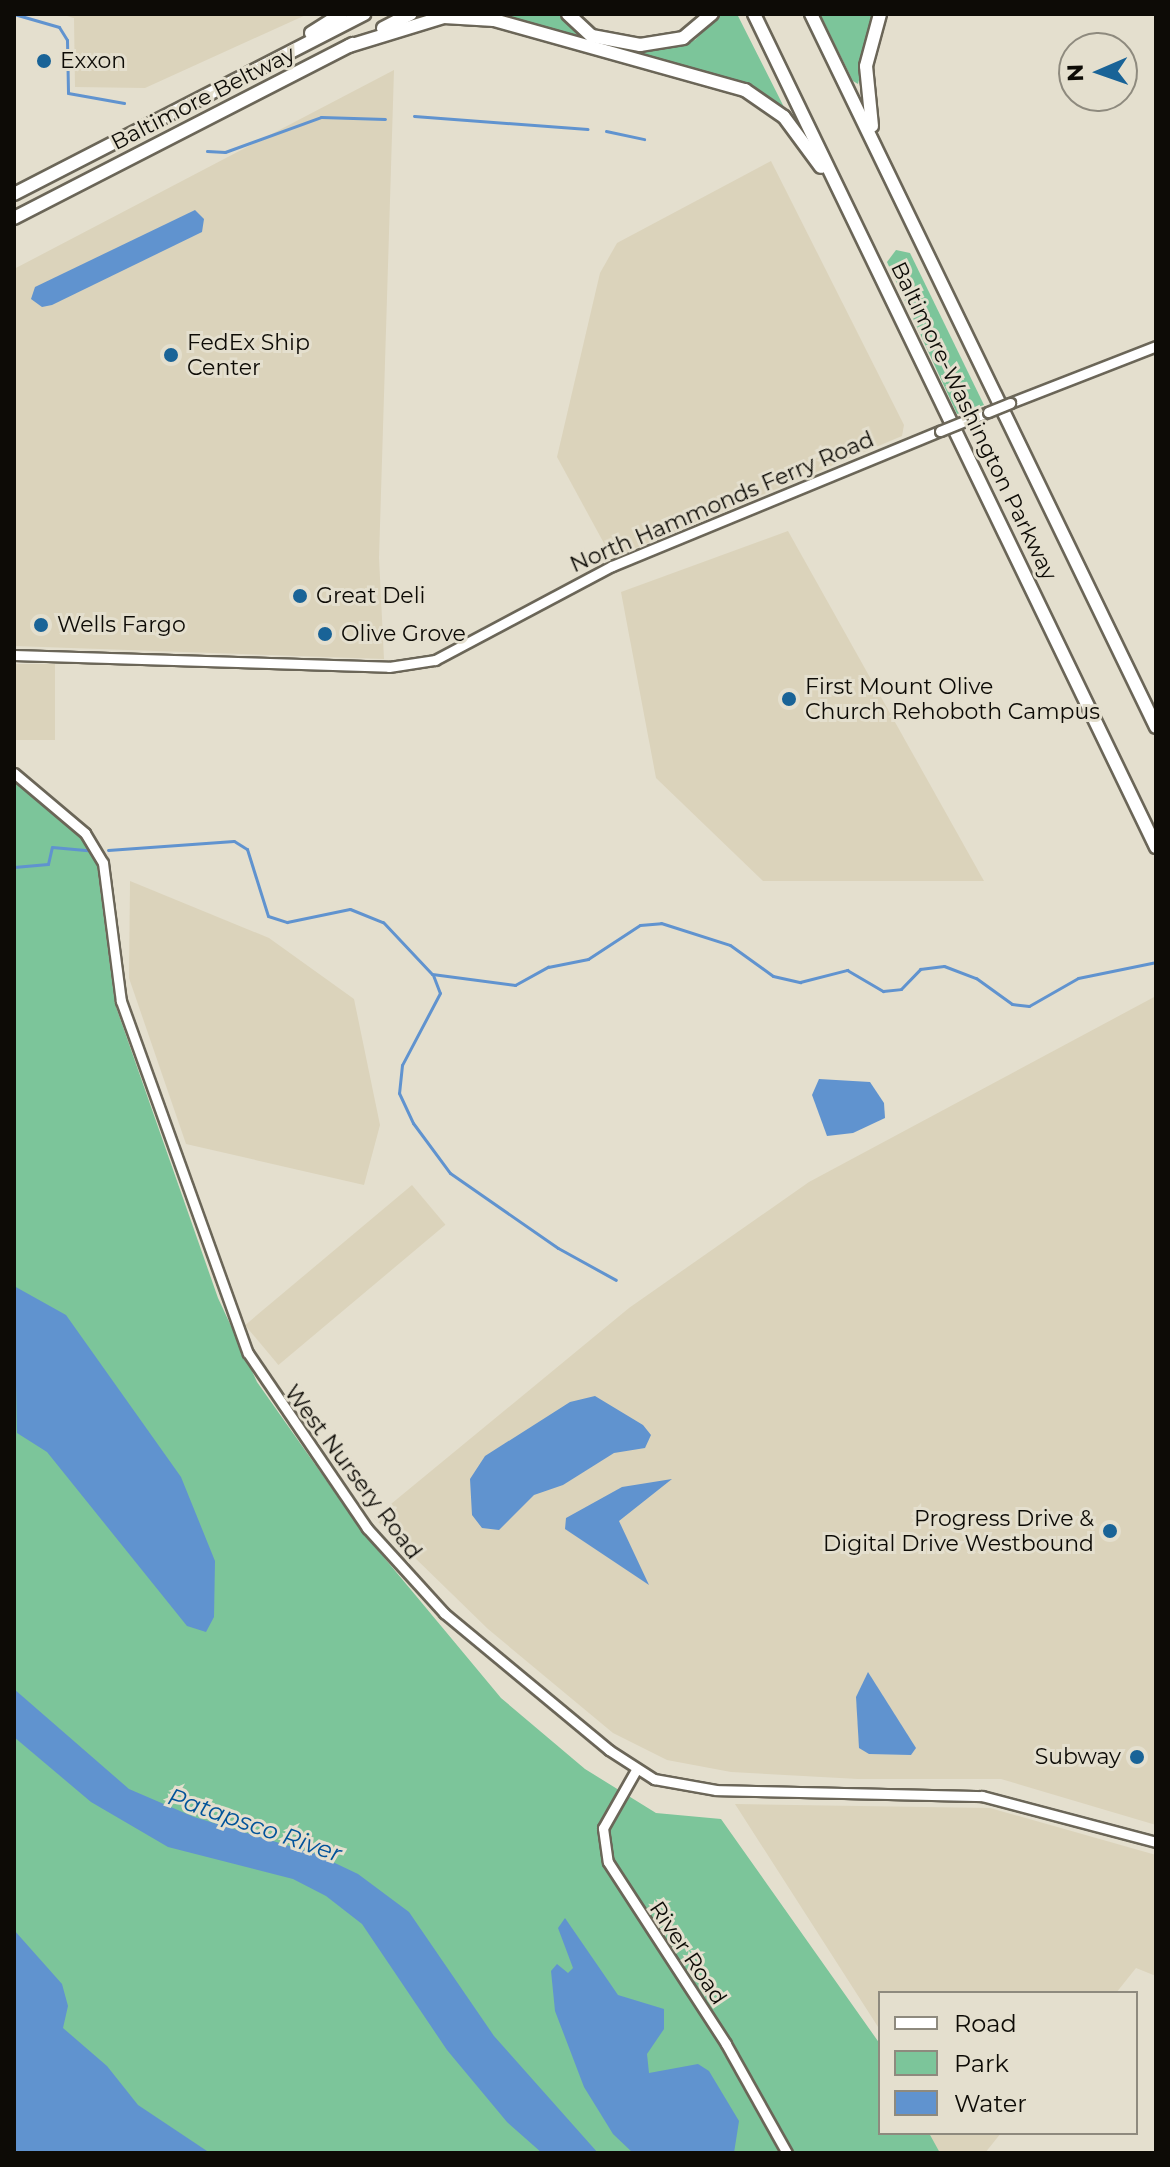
<!DOCTYPE html>
<html>
<head>
<meta charset="utf-8">
<style>
	body { margin:0 }
	#map { position:relative; width:1170px; height:2167px; overflow:hidden; background:#e4dfce; font-family:Montserrat,sans-serif }
	div>[style] { position:absolute }
	.built>* { inset:0; background:#dbd3bb; transform-origin:0 0 }
	.green>* { inset:0; background:#7cc59a }
	.water>* { inset:0; background:#6093cf }
	.stream>* { height:3px; margin:-1.5px; padding:0 1.5px; transform-origin:1.5px; border-radius:1.5px; background:#6093cf }
	.roads { filter:drop-shadow(2px 0 #6b6658) drop-shadow(-2px 0 #6b6658) drop-shadow(0 2px #6b6658) drop-shadow(0 -2px #6b6658) }
	.secondary>* { height:9px; margin:-4.5px; padding:0 4.5px; transform-origin:4.5px; border-radius:4.5px; background:#fff }
	.highway>* { height:12px; margin:-6px; padding:0 6px; transform-origin:6px; border-radius:6px; background:#fff }
	.bridges { filter:drop-shadow(2px 0 #6b6658) drop-shadow(-2px 0 #6b6658) drop-shadow(0 2px #6b6658) drop-shadow(0 -2px #6b6658) }
	.secondary-bridge>* { height:9px; margin:-4.5px; padding:0 4.5px; transform-origin:4.5px; border-radius:4.5px; background:#fff }
	.dots>* { width:22px; height:22px; translate:-50% -50%; box-sizing:border-box; border:4px solid #e4dfce; border-radius:50% }
	span { translate:-50% -50%; white-space:nowrap; text-align:center; line-height:1.15; -webkit-text-stroke:6px #e4dfce; paint-order:stroke }
	.poi-label { font-size:22px; color:#0d0b06 }
	.left { translate:0 -50%; text-align:left }
	.right { translate:-100% -50%; text-align:right }
	.street-label { font-size:22px; color:#0d0b06 }
	.water-label { font-size:24px; color:#01539a; font-style:italic }
	.frame { position:absolute; inset:0; border:16px solid #0d0b06; pointer-events:none }
	.legend { position:absolute; left:878px; top:1991px; width:260px; height:144px; box-sizing:border-box; background:#e4dfce; border:2px solid #8e8a7e; margin:0; padding:10px 14px; list-style:none; font-size:24px; color:#0d0b06 }
	.legend li { display:flex; align-items:center; gap:16px; height:40px }
	.legend b { width:40px; border:2px solid #8e8a7e }
	.north { position:absolute; left:1058px; top:32px; width:80px; height:80px; box-sizing:border-box; background:#e4dfce; border:2px solid #8e8a7e; border-radius:50%; rotate:268deg; font-size:22px; font-weight:700; line-height:32px; text-align:center; color:#0d0b06 }
	.north::after { content:''; display:block; margin:auto; width:28px; height:36px; background:#196397; clip-path:polygon(50% 0,100% 100%,50% 72%,0 100%) }
</style>
</head>
<body>
<div id="map">
	<div class="built">
		<i style="clip-path:polygon(60px 14px,308px 14px,145px 88px,75px 87px,74px 18px)"></i>
		<i style="clip-path:polygon(394px 70px,379px 558px,384px 659px,14px 646px,14px 269px)"></i>
		<i style="clip-path:polygon(771px 161px,904px 425px,902px 436px,612px 558px,557px 457px,600px 273px,617px 243px)"></i>
		<i style="clip-path:polygon(788px 531px,984px 881px,763px 881px,656px 778px,621px 592px)"></i>
		<i style="left:14px;top:664px;width:41px;height:76px"></i>
		<i style="clip-path:polygon(130px 881px,269px 938px,354px 999px,380px 1125px,364px 1185px,186px 1144px,129px 978px)"></i>
		<i style="clip-path:polygon(1156px 996px,1156px 1825px,1001px 1779px,858px 1779px,731px 1772px,667px 1760px,613px 1733px,488px 1629px,374px 1518px,629px 1308px,809px 1182px)"></i>
		<i style="left:412px;top:1185px;width:52px;height:218px;rotate:50deg"></i>
		<i style="clip-path:polygon(735px 1804px,990px 1808px,1156px 1855px,1156px 1976px,1136px 1968px,1116px 1993px,880px 1993px,880px 2030px)"></i>
		<i style="clip-path:polygon(929px 2133px,1001px 2133px,985px 2153px,938px 2153px)"></i>
	</div>
	<div class="green">
		<i style="clip-path:polygon(482px 14px,560px 14px,592px 44px)"></i>
		<i style="clip-path:polygon(719px 14px,737px 14px,790px 119px,763px 95px,605px 47px,643px 51px,695px 40px)"></i>
		<i style="clip-path:polygon(820px 14px,875px 14px,858px 84px,853px 81px)"></i>
		<i style="clip-path:polygon(896px 250px,910px 253px,984px 405px,957px 414px,887px 262px)"></i>
		<i style="clip-path:polygon(14px 781px,80px 837px,97px 865px,115px 1004px,218px 1298px,257px 1382px,362px 1531px,501px 1698px,585px 1769px,656px 1813px,721px 1819px,880px 2044px,880px 2133px,929px 2133px,940px 2153px,14px 2153px)"></i>
	</div>
	<div class="water">
		<i style="clip-path:polygon(195px 210px,204px 219px,202px 232px,52px 305px,42px 307px,31px 299px,35px 287px)"></i>
		<i style="clip-path:polygon(819px 1079px,870px 1082px,884px 1103px,885px 1118px,853px 1133px,827px 1136px,812px 1095px)"></i>
		<i style="clip-path:polygon(14px 1286px,66px 1315px,181px 1477px,215px 1561px,214px 1617px,206px 1632px,187px 1626px,47px 1452px,17px 1433px)"></i>
		<i style="clip-path:polygon(595px 1396px,643px 1425px,651px 1435px,645px 1448px,614px 1453px,563px 1485px,534px 1495px,499px 1530px,482px 1528px,472px 1515px,470px 1479px,485px 1456px,570px 1402px)"></i>
		<i style="clip-path:polygon(672px 1479px,619px 1521px,649px 1585px,565px 1529px,566px 1518px,622px 1487px)"></i>
		<i style="clip-path:polygon(868px 1672px,916px 1748px,911px 1755px,869px 1754px,859px 1748px,856px 1697px)"></i>
		<i style="clip-path:polygon(14px 1689px,129px 1789px,194px 1817px,316px 1854px,358px 1874px,409px 1912px,494px 2036px,598px 2153px,542px 2153px,507px 2122px,447px 2050px,362px 1924px,326px 1896px,293px 1879px,168px 1847px,91px 1802px,14px 1737px)"></i>
		<i style="clip-path:polygon(565px 1918px,618px 1995px,664px 2009px,664px 2029px,647px 2054px,649px 2073px,698px 2064px,709px 2071px,739px 2121px,734px 2153px,633px 2153px,613px 2134px,584px 2087px,555px 2011px,551px 1971px,557px 1964px,568px 1973px,573px 1968px,558px 1928px)"></i>
		<i style="clip-path:polygon(14px 1930px,62px 1984px,68px 2006px,63px 2028px,107px 2066px,138px 2105px,210px 2153px,14px 2153px)"></i>
	</div>
	<div class="stream">
		<i style="left:14px;top:14px;width:47px;rotate:16.1deg"></i>
		<i style="left:59px;top:27px;width:15px;rotate:58deg"></i>
		<i style="left:67px;top:40px;width:53px;rotate:88.9deg"></i>
		<i style="left:68px;top:93px;width:57px;rotate:10.1deg"></i>
		<i style="left:414px;top:116px;width:174px;rotate:4.3deg"></i>
		<i style="left:606px;top:131px;width:39px;rotate:12deg"></i>
		<i style="left:207px;top:151px;width:18px;rotate:3deg"></i>
		<i style="left:225px;top:152px;width:102px;rotate:-20deg"></i>
		<i style="left:321px;top:117px;width:64px;rotate:1.8deg"></i>
		<i style="left:108px;top:850px;width:126px;rotate:-4.1deg"></i>
		<i style="left:234px;top:841px;width:15px;rotate:32deg"></i>
		<i style="left:247px;top:849px;width:70px;rotate:72.6deg"></i>
		<i style="left:268px;top:916px;width:20px;rotate:18deg"></i>
		<i style="left:287px;top:922px;width:64px;rotate:-11.7deg"></i>
		<i style="left:350px;top:909px;width:35px;rotate:22deg"></i>
		<i style="left:383px;top:922px;width:71px;rotate:46.7deg"></i>
		<i style="left:432px;top:974px;width:84px;rotate:7.5deg"></i>
		<i style="left:515px;top:985px;width:38px;rotate:-29deg"></i>
		<i style="left:548px;top:967px;width:41px;rotate:-11.3deg"></i>
		<i style="left:588px;top:959px;width:62px;rotate:-33.2deg"></i>
		<i style="left:640px;top:925px;width:21px;rotate:-5deg"></i>
		<i style="left:661px;top:923px;width:72px;rotate:17.7deg"></i>
		<i style="left:730px;top:945px;width:53px;rotate:35.8deg"></i>
		<i style="left:773px;top:976px;width:28px;rotate:13deg"></i>
		<i style="left:800px;top:982px;width:49px;rotate:-14.3deg"></i>
		<i style="left:847px;top:970px;width:42px;rotate:30.3deg"></i>
		<i style="left:883px;top:991px;width:18px;rotate:-6deg"></i>
		<i style="left:901px;top:989px;width:28px;rotate:-46deg"></i>
		<i style="left:920px;top:969px;width:24px;rotate:-7deg"></i>
		<i style="left:944px;top:966px;width:34px;rotate:21deg"></i>
		<i style="left:976px;top:978px;width:44px;rotate:35.8deg"></i>
		<i style="left:1012px;top:1004px;width:17px;rotate:7deg"></i>
		<i style="left:1029px;top:1006px;width:56px;rotate:-29.7deg"></i>
		<i style="left:1078px;top:978px;width:80px;rotate:-11.6deg"></i>
		<i style="left:14px;top:867px;width:34px;rotate:-5deg"></i>
		<i style="left:48px;top:864px;width:17px;rotate:-77deg"></i>
		<i style="left:52px;top:847px;width:36px;rotate:5deg"></i>
		<i style="left:433px;top:975px;width:19px;rotate:69deg"></i>
		<i style="left:440px;top:993px;width:81px;rotate:117.8deg"></i>
		<i style="left:402px;top:1065px;width:28px;rotate:96deg"></i>
		<i style="left:399px;top:1093px;width:33px;rotate:65deg"></i>
		<i style="left:413px;top:1123px;width:62px;rotate:53.5deg"></i>
		<i style="left:450px;top:1173px;width:131px;rotate:34.8deg"></i>
		<i style="left:558px;top:1248px;width:66px;rotate:28.9deg"></i>
	</div>
	<div class="roads">
		<div class="secondary">
			<i style="left:1010px;top:403px;width:157px;rotate:-21.3deg"></i>
			<i style="left:962px;top:422px;width:28px;rotate:-21deg"></i>
			<i style="left:14px;top:655px;width:375px;rotate:1.8deg"></i>
			<i style="left:389px;top:667px;width:47px;rotate:-8.7deg"></i>
			<i style="left:435px;top:660px;width:200px;rotate:-28deg"></i>
			<i style="left:612px;top:566px;width:355px;rotate:-22.4deg"></i>
			<i style="left:14px;top:773px;width:93px;rotate:40.2deg"></i>
			<i style="left:85px;top:833px;width:35px;rotate:59deg"></i>
			<i style="left:103px;top:863px;width:139px;rotate:82.6deg"></i>
			<i style="left:121px;top:1001px;width:374px;rotate:70.2deg"></i>
			<i style="left:248px;top:1353px;width:212px;rotate:55.8deg"></i>
			<i style="left:367px;top:1528px;width:115px;rotate:47.8deg"></i>
			<i style="left:444px;top:1613px;width:214px;rotate:39.7deg"></i>
			<i style="left:609px;top:1750px;width:54px;rotate:32.8deg"></i>
			<i style="left:654px;top:1779px;width:63px;rotate:10.1deg"></i>
			<i style="left:716px;top:1790px;width:266px;rotate:1.3deg"></i>
			<i style="left:982px;top:1796px;width:180px;rotate:14.8deg"></i>
			<i style="left:636px;top:1770px;width:67px;rotate:119.6deg"></i>
			<i style="left:603px;top:1828px;width:34px;rotate:82deg"></i>
			<i style="left:608px;top:1862px;width:217px;rotate:57deg"></i>
			<i style="left:726px;top:2044px;width:125px;rotate:60.8deg"></i>
		</div>
		<div class="highway">
			<i style="left:568px;top:14px;width:33px;rotate:43deg"></i>
			<i style="left:592px;top:36px;width:49px;rotate:10.6deg"></i>
			<i style="left:640px;top:45px;width:44px;rotate:-9.2deg"></i>
			<i style="left:683px;top:38px;width:38px;rotate:-40deg"></i>
			<i style="left:754px;top:14px;width:925px;rotate:64.24deg"></i>
			<i style="left:811px;top:14px;width:792px;rotate:64.18deg"></i>
			<i style="left:383px;top:28px;width:31px;rotate:-27deg"></i>
			<i style="left:311px;top:33px;width:36px;rotate:-32deg"></i>
			<i style="left:349px;top:46px;width:99px;rotate:-17deg"></i>
			<i style="left:444px;top:17px;width:50px;rotate:3.4deg"></i>
			<i style="left:494px;top:20px;width:261px;rotate:15.6deg"></i>
			<i style="left:745px;top:90px;width:47px;rotate:34.7deg"></i>
			<i style="left:784px;top:117px;width:62px;rotate:53.5deg"></i>
			<i style="left:872px;top:126px;width:60px;rotate:-95.7deg"></i>
			<i style="left:866px;top:66px;width:54px;rotate:-74.9deg"></i>
			<i style="left:14px;top:194px;width:394px;rotate:-27.2deg"></i>
			<i style="left:14px;top:218px;width:381px;rotate:-27.2deg"></i>
		</div>
	</div>
	<div class="bridges">
		<div class="secondary-bridge">
			<i style="left:988px;top:412px;width:24px;rotate:-22deg"></i>
			<i style="left:940px;top:431px;width:24px;rotate:-22deg"></i>
		</div>
	</div>
	<div class="dots">
		<i style="left:44px;top:61px;background:#196397"></i>
		<i style="left:171px;top:355px;background:#196397"></i>
		<i style="left:300px;top:596px;background:#196397"></i>
		<i style="left:41px;top:625px;background:#196397"></i>
		<i style="left:325px;top:634px;background:#196397"></i>
		<i style="left:789px;top:699px;background:#196397"></i>
		<i style="left:1110px;top:1531px;background:#196397"></i>
		<i style="left:1137px;top:1757px;background:#196397"></i>
	</div>
	<div class="poi-label">
		<span class="left" style="left:60px;top:61px">Exxon</span>
		<span class="left" style="left:187px;top:355px">FedEx Ship<br>Center</span>
		<span class="left" style="left:316px;top:596px">Great Deli</span>
		<span class="left" style="left:57px;top:625px">Wells Fargo</span>
		<span class="left" style="left:341px;top:634px">Olive Grove</span>
		<span class="left" style="left:805px;top:699px">First Mount Olive<br>Church Rehoboth Campus</span>
		<span class="right" style="left:1094px;top:1531px">Progress Drive &amp;<br>Digital Drive Westbound</span>
		<span class="right" style="left:1121px;top:1757px">Subway</span>
	</div>
	<div class="street-label">
		<span style="left:203px;top:98px;rotate:-27deg">Baltimore Beltway</span>
		<span style="left:974px;top:421px;rotate:64deg">Baltimore-Washington Parkway</span>
		<span style="left:722px;top:502px;rotate:-23deg">North Hammonds Ferry Road</span>
		<span style="left:353px;top:1472px;rotate:53deg">West Nursery Road</span>
		<span style="left:688px;top:1953px;rotate:56deg">River Road</span>
	</div>
	<div class="water-label">
		<span style="left:255px;top:1825px;rotate:19deg">Patapsco River</span>
	</div>
	<div class="frame"></div>
	<ul class="legend">
	<li><b style="height:10px;background:#fff"></b>Road</li>
	<li><b style="height:22px;background:#7cc59a"></b>Park</li>
	<li><b style="height:22px;background:#6093cf"></b>Water</li>
	</ul>
	<div class="north">N</div>
</div>
</body>
</html>
